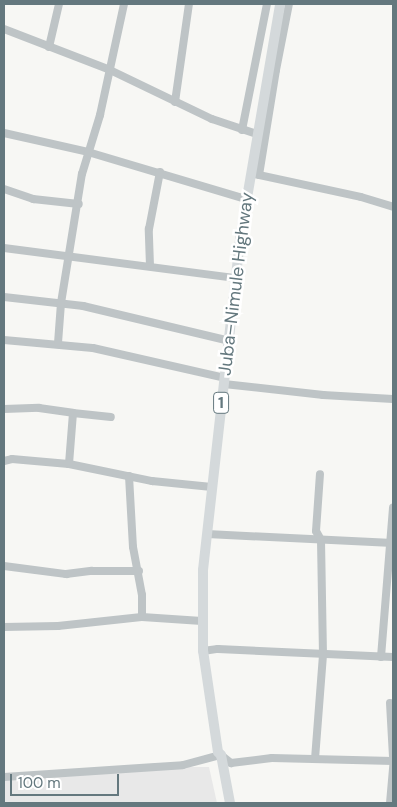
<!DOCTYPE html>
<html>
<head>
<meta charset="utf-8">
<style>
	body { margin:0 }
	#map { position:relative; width:397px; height:807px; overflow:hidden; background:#f7f7f4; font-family:"DM Sans",sans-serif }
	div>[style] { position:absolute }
	.built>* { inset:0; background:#e8e8e8 }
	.minor>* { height:8px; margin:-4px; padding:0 4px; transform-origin:4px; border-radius:4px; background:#bec4c6 }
	.major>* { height:10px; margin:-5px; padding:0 5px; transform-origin:5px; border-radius:5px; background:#d4d9db }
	span { translate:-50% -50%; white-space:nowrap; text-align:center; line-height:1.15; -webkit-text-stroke:5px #fff; paint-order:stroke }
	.shield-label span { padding:1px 4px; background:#fff; border:1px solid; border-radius:4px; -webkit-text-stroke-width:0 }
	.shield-label { font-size:16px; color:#64787e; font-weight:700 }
	.street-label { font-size:18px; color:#64787e }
	.frame { position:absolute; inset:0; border:5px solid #64787e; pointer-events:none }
	.scale { position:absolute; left:10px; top:774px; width:109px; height:22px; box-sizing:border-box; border:2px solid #64787e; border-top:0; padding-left:6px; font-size:15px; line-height:18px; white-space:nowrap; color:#64787e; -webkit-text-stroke:4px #fff; paint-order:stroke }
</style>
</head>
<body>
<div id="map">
	<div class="built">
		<i style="clip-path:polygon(186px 767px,209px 767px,217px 803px,4px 803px,4px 780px)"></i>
	</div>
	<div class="minor">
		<i style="left:4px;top:29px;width:114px;rotate:21.1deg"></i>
		<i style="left:110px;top:70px;width:113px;rotate:25.7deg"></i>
		<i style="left:212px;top:119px;width:47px;rotate:18.4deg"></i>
		<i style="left:49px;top:47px;width:44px;rotate:-76.9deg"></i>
		<i style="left:175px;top:102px;width:99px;rotate:-81.9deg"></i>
		<i style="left:242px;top:130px;width:128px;rotate:-78.8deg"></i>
		<i style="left:4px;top:133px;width:86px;rotate:12.7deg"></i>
		<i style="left:88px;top:152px;width:165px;rotate:16.6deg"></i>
		<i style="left:254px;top:174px;width:109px;rotate:12.1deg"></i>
		<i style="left:361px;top:197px;width:34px;rotate:17deg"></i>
		<i style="left:259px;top:175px;width:106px;rotate:-80.8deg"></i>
		<i style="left:276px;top:70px;width:67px;rotate:-78.9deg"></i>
		<i style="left:4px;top:189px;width:31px;rotate:19deg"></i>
		<i style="left:33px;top:199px;width:46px;rotate:6.2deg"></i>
		<i style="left:4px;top:248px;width:234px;rotate:7.4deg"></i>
		<i style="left:150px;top:266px;width:37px;rotate:-92deg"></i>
		<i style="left:149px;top:229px;width:58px;rotate:-79.1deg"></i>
		<i style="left:4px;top:297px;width:80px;rotate:6.5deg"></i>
		<i style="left:83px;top:306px;width:151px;rotate:13.4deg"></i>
		<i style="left:4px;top:340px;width:89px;rotate:5.1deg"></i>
		<i style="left:93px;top:348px;width:135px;rotate:12.8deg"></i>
		<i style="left:58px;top:343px;width:40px;rotate:-85.7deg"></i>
		<i style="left:61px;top:303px;width:131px;rotate:-80.8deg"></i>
		<i style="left:82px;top:174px;width:62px;rotate:-73deg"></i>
		<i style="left:100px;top:115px;width:114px;rotate:-77.8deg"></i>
		<i style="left:224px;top:384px;width:100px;rotate:6.3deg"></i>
		<i style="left:323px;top:395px;width:70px;rotate:3.3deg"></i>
		<i style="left:4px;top:409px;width:35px;rotate:-2deg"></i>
		<i style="left:39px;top:408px;width:34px;rotate:8deg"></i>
		<i style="left:73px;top:413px;width:51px;rotate:94.5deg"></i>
		<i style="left:73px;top:413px;width:38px;rotate:6deg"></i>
		<i style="left:4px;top:461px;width:8px;rotate:-14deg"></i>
		<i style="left:12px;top:459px;width:57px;rotate:5deg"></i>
		<i style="left:69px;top:464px;width:85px;rotate:11.6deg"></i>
		<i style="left:152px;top:481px;width:60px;rotate:5.7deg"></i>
		<i style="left:129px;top:476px;width:71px;rotate:86.8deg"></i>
		<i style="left:133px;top:547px;width:49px;rotate:79.4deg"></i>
		<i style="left:142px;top:595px;width:22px;rotate:90deg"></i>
		<i style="left:142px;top:617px;width:60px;rotate:3.8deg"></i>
		<i style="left:207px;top:534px;width:186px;rotate:2.8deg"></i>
		<i style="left:4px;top:566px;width:63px;rotate:7.4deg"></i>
		<i style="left:66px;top:574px;width:26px;rotate:-7deg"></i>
		<i style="left:92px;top:571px;width:47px"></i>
		<i style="left:4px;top:627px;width:54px;rotate:-1.1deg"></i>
		<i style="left:58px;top:626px;width:84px;rotate:-6.1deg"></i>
		<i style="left:203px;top:651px;width:15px;rotate:-8deg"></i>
		<i style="left:218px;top:649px;width:175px;rotate:2.6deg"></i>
		<i style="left:381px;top:657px;width:150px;rotate:-85.4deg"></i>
		<i style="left:390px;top:703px;width:53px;rotate:86.8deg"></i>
		<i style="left:315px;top:759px;width:104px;rotate:-85.6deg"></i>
		<i style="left:323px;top:655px;width:115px;rotate:-91deg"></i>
		<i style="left:321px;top:540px;width:10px;rotate:-119deg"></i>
		<i style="left:316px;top:531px;width:57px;rotate:-86deg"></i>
		<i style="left:4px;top:777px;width:179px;rotate:-3.8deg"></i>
		<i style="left:183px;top:765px;width:39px;rotate:-15deg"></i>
		<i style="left:221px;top:755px;width:13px;rotate:39deg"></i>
		<i style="left:231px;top:763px;width:41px;rotate:-7deg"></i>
		<i style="left:272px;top:758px;width:121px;rotate:1.4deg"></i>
		<i style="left:390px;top:803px;width:38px;rotate:-85deg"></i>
	</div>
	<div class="major">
		<i style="left:230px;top:803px;width:49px;rotate:-100.6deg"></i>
		<i style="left:221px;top:755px;width:4px;rotate:-135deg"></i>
		<i style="left:218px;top:752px;width:102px;rotate:-98.4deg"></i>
		<i style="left:203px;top:651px;width:81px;rotate:-90deg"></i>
		<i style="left:203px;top:570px;width:333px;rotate:-83.6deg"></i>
		<i style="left:240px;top:239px;width:238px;rotate:-80.3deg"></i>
	</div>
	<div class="shield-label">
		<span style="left:221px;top:403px">1</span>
	</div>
	<div class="street-label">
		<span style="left:236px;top:284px;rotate:-83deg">Juba–Nimule Highway</span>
	</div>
	<div class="frame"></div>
	<div class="scale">100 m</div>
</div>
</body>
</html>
